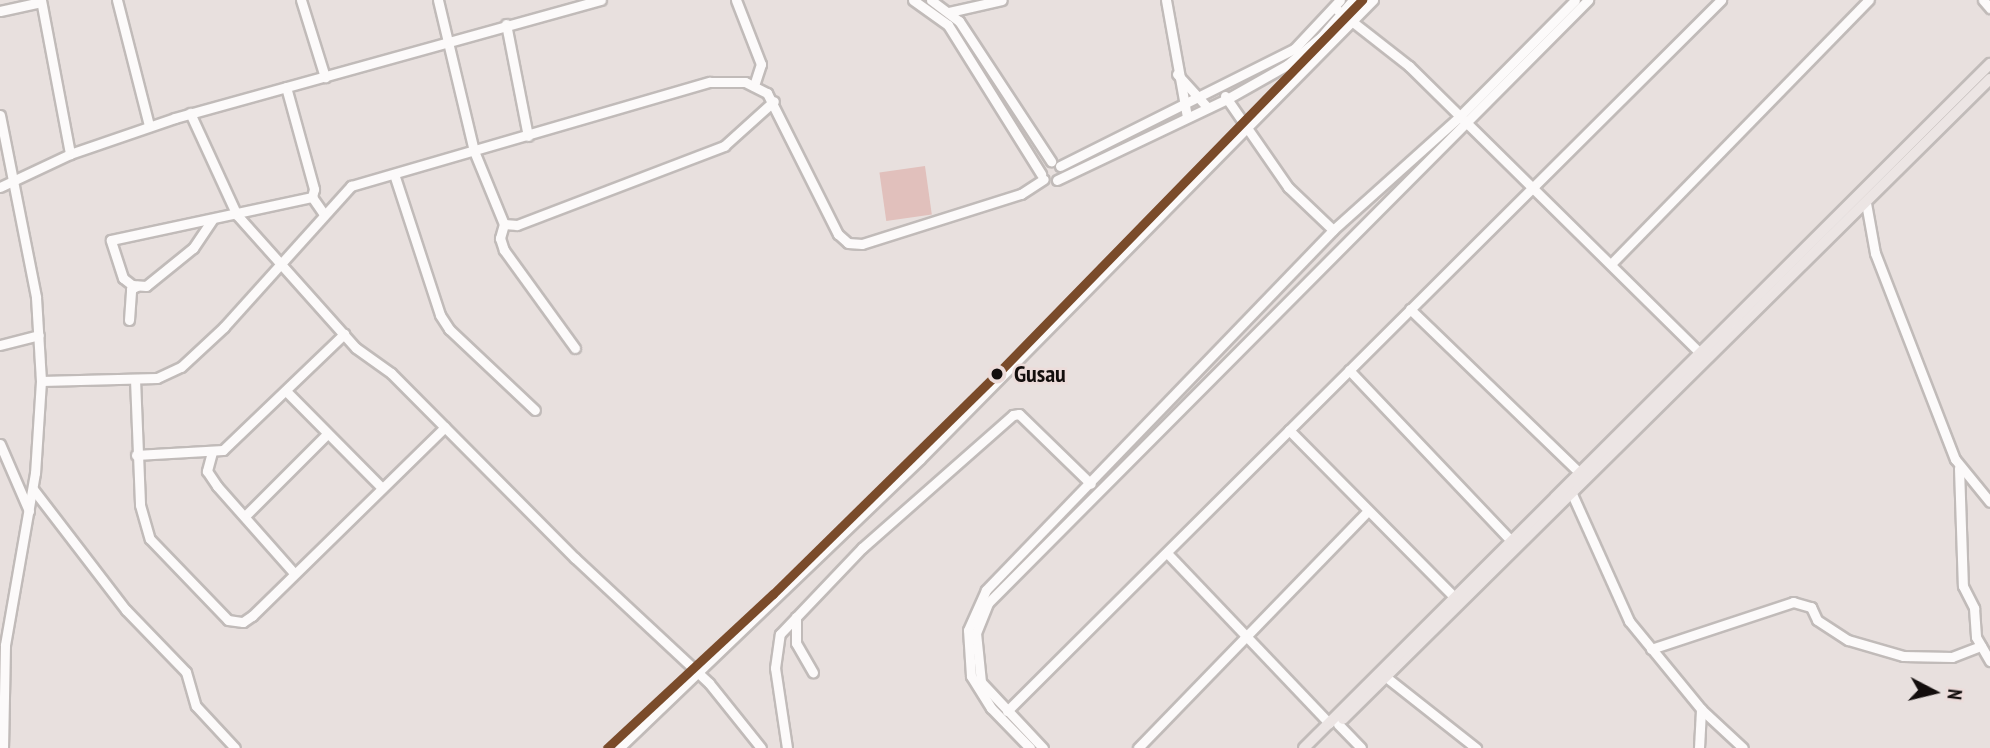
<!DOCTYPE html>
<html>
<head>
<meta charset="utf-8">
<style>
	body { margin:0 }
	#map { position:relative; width:1990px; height:748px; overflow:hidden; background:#e8e0de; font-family:"PT Sans Narrow",sans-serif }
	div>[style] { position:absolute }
	.green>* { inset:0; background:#e1c0bc; transform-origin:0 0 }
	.roads { filter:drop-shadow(2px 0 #c1bbb9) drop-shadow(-2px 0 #c1bbb9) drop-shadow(0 2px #c1bbb9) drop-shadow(0 -2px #c1bbb9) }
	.minor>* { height:9px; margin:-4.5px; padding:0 4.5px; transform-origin:4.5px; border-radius:4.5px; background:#fcfafa }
	.major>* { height:10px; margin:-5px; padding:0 5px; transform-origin:5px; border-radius:5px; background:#ece5e4 }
	.rail-1>* { height:9px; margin:-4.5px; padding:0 4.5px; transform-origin:4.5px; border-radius:4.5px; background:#7a4b2a }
	.dots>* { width:19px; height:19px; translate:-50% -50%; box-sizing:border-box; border:4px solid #ecdcda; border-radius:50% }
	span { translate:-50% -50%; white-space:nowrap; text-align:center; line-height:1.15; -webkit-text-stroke:5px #ecdcda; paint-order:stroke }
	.stop-label { font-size:24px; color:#130e0d; font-weight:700 }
	.left { translate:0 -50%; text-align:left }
	.north { position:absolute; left:1899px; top:657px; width:70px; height:70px; -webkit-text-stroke:5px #ecdcda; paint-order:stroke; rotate:97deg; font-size:19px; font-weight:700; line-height:28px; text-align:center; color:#130e0d }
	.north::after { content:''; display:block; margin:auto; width:24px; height:32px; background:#130e0d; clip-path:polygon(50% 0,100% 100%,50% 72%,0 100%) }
</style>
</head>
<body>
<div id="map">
	<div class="green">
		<i style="left:925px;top:166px;width:49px;height:46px;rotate:82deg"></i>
	</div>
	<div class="roads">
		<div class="minor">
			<i style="left:41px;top:0;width:157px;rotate:79.3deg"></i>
			<i style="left:117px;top:0;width:130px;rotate:75.7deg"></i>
			<i style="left:301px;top:0;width:81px;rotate:72.7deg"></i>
			<i style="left:438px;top:0;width:155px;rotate:76.6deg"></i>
			<i style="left:474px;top:151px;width:79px;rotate:67.7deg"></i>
			<i style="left:504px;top:224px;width:13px;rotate:4deg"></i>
			<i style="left:517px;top:225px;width:222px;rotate:-20.9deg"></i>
			<i style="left:724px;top:146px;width:67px;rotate:-42deg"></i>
			<i style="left:736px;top:0;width:69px;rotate:68.7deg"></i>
			<i style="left:761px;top:64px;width:23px;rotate:108deg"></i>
			<i style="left:913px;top:0;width:43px;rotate:35.5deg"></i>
			<i style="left:948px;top:25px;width:176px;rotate:58deg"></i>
			<i style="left:931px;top:0;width:35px;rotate:37deg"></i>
			<i style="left:959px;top:21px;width:168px;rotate:56.7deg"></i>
			<i style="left:1166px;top:0;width:119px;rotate:79.8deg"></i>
			<i style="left:1983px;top:0;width:11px;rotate:49deg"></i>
			<i style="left:1335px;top:8px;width:94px;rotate:38.1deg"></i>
			<i style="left:1409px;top:66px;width:410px;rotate:44.6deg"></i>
			<i style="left:0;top:11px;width:42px;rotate:-12.4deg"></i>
			<i style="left:949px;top:12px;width:54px;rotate:-12.8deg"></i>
			<i style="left:506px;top:24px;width:114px;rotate:78.9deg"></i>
			<i style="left:1177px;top:74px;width:45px;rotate:47.7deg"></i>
			<i style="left:286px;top:87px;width:106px;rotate:74.6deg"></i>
			<i style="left:314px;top:189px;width:8px;rotate:104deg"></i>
			<i style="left:312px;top:197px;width:19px;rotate:55deg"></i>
			<i style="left:1225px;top:96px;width:111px;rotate:55.3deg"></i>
			<i style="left:1288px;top:187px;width:62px;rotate:43.7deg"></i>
			<i style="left:190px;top:113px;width:112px;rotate:65.3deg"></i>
			<i style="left:237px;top:215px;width:178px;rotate:48.2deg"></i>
			<i style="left:356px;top:348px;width:43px;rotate:35.5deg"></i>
			<i style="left:391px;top:373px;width:261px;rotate:45.2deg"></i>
			<i style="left:575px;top:558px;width:183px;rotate:43deg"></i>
			<i style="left:709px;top:683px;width:83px;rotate:51.3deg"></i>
			<i style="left:0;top:115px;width:186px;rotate:78.8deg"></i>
			<i style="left:36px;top:297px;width:84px;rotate:86.6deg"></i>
			<i style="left:41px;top:381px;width:92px;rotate:93.7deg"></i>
			<i style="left:35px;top:473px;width:175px;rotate:99.9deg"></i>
			<i style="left:5px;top:645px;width:103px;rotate:91.1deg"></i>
			<i style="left:1060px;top:166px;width:262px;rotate:-26.6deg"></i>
			<i style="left:1294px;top:49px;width:67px;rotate:-46.8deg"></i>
			<i style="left:394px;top:174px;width:148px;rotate:71.9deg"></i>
			<i style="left:440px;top:315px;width:17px;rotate:57deg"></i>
			<i style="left:449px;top:329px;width:118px;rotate:43.3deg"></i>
			<i style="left:1057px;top:180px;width:188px;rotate:-25.5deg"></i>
			<i style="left:1227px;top:99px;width:69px;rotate:-29.5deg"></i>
			<i style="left:1287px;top:65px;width:44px;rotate:-39.5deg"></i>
			<i style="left:1321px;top:37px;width:49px;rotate:-49.1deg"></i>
			<i style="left:0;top:187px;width:77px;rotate:-25.2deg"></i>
			<i style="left:70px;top:154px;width:111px;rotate:-18.9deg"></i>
			<i style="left:175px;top:118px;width:442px;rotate:-15.5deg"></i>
			<i style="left:1866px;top:203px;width:51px;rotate:79.8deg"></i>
			<i style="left:1875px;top:253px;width:221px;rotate:68.8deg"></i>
			<i style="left:1955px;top:459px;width:55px;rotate:50.9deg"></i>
			<i style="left:212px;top:220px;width:34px;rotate:124deg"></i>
			<i style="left:193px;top:248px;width:60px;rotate:141deg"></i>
			<i style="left:146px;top:286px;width:14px;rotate:-176deg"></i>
			<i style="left:132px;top:285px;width:11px;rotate:-142deg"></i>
			<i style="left:123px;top:278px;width:40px;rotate:-108deg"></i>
			<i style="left:111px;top:240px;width:206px;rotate:-12.1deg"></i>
			<i style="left:504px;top:224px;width:15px;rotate:106deg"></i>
			<i style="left:500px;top:238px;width:13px;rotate:72deg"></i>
			<i style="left:504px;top:250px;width:121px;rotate:54.1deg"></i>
			<i style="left:1611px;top:264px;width:369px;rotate:-45.7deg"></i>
			<i style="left:1410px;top:309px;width:236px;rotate:44deg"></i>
			<i style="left:129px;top:320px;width:31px;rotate:-86deg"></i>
			<i style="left:131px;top:289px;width:7px;rotate:-27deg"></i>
			<i style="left:0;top:345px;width:40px;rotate:-14.4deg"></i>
			<i style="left:1349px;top:370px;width:236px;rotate:46.5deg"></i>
			<i style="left:135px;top:379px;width:126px;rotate:87.7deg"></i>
			<i style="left:140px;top:505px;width:35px;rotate:74deg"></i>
			<i style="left:150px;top:539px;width:112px;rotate:46.1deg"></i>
			<i style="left:228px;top:620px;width:15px;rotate:8deg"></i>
			<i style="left:243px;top:622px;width:11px;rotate:-34deg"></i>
			<i style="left:252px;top:616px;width:270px;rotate:-44.4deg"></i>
			<i style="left:41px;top:381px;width:116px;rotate:-1.5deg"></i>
			<i style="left:157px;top:378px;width:26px;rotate:-25deg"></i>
			<i style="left:181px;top:367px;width:59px;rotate:-42.9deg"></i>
			<i style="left:224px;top:327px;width:190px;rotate:-48deg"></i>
			<i style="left:351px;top:186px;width:374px;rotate:-16.2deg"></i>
			<i style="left:710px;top:82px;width:35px"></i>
			<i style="left:745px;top:82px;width:25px;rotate:27deg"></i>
			<i style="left:767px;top:93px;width:158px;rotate:63.3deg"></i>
			<i style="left:838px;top:234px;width:13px;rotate:42deg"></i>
			<i style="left:848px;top:243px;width:14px;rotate:4deg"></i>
			<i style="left:862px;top:244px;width:167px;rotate:-17.5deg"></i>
			<i style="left:1021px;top:194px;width:27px;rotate:-33deg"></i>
			<i style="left:286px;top:391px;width:135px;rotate:45.3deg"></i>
			<i style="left:1289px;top:430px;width:235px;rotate:45.3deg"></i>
			<i style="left:0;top:444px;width:73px;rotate:66.6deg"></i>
			<i style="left:212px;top:452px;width:20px;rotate:105deg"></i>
			<i style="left:207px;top:471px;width:18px;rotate:56deg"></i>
			<i style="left:217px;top:486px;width:116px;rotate:48.5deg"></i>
			<i style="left:136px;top:455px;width:87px;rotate:-3.3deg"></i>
			<i style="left:223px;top:450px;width:168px;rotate:-43.8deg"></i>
			<i style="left:1959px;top:468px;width:118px;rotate:88.1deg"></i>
			<i style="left:1963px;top:586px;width:25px;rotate:63deg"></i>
			<i style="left:1974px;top:608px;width:29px;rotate:86deg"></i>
			<i style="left:1976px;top:637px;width:28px;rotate:60deg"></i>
			<i style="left:33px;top:489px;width:153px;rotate:52.5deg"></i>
			<i style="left:126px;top:610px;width:86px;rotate:45.9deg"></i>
			<i style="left:186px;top:672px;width:35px;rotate:74deg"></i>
			<i style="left:196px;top:706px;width:57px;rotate:47.1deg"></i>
			<i style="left:1572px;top:494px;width:139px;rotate:65.8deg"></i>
			<i style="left:1629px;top:621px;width:114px;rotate:50.7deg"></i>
			<i style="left:1701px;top:709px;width:57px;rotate:42.9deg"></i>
			<i style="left:245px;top:516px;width:116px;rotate:-45deg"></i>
			<i style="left:1167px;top:553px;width:235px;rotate:46.4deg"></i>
			<i style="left:796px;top:617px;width:26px;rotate:90deg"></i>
			<i style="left:796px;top:643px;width:34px;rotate:60deg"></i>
			<i style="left:1651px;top:649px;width:150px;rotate:-18.3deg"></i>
			<i style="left:1793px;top:602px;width:19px;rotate:16deg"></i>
			<i style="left:1811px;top:607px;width:14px;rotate:65deg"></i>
			<i style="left:1817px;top:620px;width:37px;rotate:33deg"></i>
			<i style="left:1848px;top:640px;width:57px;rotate:16.2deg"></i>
			<i style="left:1903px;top:656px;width:49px;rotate:1.2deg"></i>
			<i style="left:1952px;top:657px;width:31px;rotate:-21deg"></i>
			<i style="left:1386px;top:677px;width:115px;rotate:38.3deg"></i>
			<i style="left:1007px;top:711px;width:1008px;rotate:-44.88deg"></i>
			<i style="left:1338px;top:724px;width:33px;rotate:46deg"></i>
			<i style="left:619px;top:748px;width:417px;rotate:-43.8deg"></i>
			<i style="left:920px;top:459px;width:645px;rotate:-45.38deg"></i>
			<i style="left:787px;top:748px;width:81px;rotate:-98.5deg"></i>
			<i style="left:775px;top:668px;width:34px;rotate:-82deg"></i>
			<i style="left:780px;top:634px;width:119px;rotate:-46.4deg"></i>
			<i style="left:862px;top:548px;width:201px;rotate:-41.4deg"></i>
			<i style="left:1013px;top:415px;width:6px;rotate:-9deg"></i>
			<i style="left:1019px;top:414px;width:100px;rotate:44.2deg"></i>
			<i style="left:1030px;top:748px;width:56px;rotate:-134.3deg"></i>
			<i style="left:991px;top:708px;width:38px;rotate:-122deg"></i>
			<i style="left:971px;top:676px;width:46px;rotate:-93.7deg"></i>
			<i style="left:968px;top:630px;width:44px;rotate:-65.8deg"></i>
			<i style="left:986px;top:590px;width:500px;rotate:-46.05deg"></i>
			<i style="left:1333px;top:230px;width:171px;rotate:-41.9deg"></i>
			<i style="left:1460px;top:116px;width:163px;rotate:-45.2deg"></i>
			<i style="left:1043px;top:748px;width:91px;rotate:-133.2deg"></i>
			<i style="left:981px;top:682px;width:49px;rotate:-95.8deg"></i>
			<i style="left:976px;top:633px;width:32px;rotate:-68deg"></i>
			<i style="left:988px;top:603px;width:851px;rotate:-45.14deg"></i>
			<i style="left:1138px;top:748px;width:330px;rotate:-45.9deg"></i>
			<i style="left:1699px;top:748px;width:39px;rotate:-87deg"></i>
		</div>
		<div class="major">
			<i style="left:1343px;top:719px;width:910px;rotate:-44.69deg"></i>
			<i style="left:1304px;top:748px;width:969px;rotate:-44.92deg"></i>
		</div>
	</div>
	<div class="rail-1">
		<i style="left:607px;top:748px;width:226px;rotate:-42.9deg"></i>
		<i style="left:773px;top:594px;width:314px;rotate:-44.5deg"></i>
		<i style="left:997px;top:374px;width:523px;rotate:-45.7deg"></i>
	</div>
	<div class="dots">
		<i style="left:997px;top:374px;background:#130e0d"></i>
	</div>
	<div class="stop-label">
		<span class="left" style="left:1014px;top:374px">Gusau</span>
	</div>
	<div class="north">N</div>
</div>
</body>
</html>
